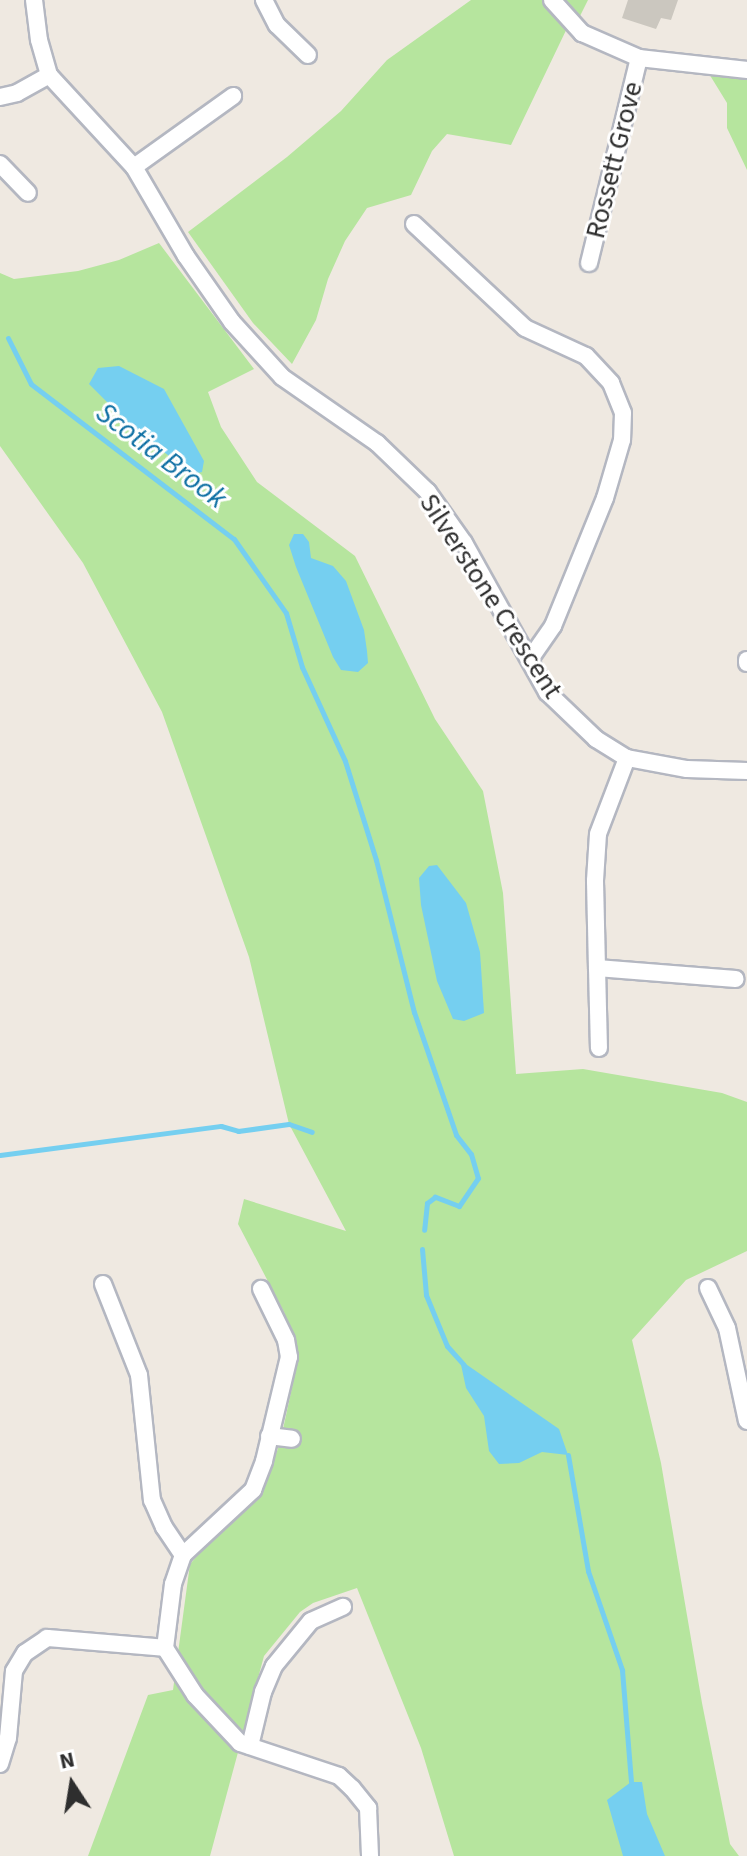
<!DOCTYPE html>
<html>
<head>
<meta charset="utf-8">
<style>
	body { margin:0 }
	#map { position:relative; width:747px; height:1856px; overflow:hidden; background:#efe9e1; font-family:"Source Sans 3",sans-serif }
	div>[style] { position:absolute }
	.green>* { inset:0; background:#b6e59e }
	.water>* { inset:0; background:#75cff0 }
	.stream>* { height:5px; margin:-2.5px; padding:0 2.5px; transform-origin:2.5px; border-radius:2.5px; background:#75cff0 }
	.building>* { inset:0; background:#cbc7bf }
	.roads { filter:drop-shadow(2px 0 #b4b7c1) drop-shadow(-2px 0 #b4b7c1) drop-shadow(0 2px #b4b7c1) drop-shadow(0 -2px #b4b7c1) }
	.street>* { height:16px; margin:-8px; padding:0 8px; transform-origin:8px; border-radius:8px; background:#fff }
	span { translate:-50% -50%; white-space:nowrap; text-align:center; line-height:1.15; -webkit-text-stroke:6px #fff; paint-order:stroke }
	.street-label { font-size:28px; color:#2e2e2e }
	.water-label { font-size:30px; color:#0d6fa3; font-style:italic }
	.north { position:absolute; left:32px; top:1744px; width:80px; height:80px; -webkit-text-stroke:6px #fff; paint-order:stroke; rotate:348deg; font-size:22px; font-weight:700; line-height:32px; text-align:center; color:#2e2e2e }
	.north::after { content:''; display:block; margin:auto; width:28px; height:36px; background:#2e2e2e; clip-path:polygon(50% 0,100% 100%,50% 72%,0 100%) }
</style>
</head>
<body>
<div id="map">
	<div class="green">
		<i style="clip-path:polygon(471px 0,588px 0,575px 26px,570px 22px,511px 145px,447px 134px,432px 151px,411px 195px,367px 208px,345px 241px,328px 279px,316px 320px,292px 364px,253px 323px,188px 232px,287px 157px,341px 111px,387px 60px)"></i>
		<i style="clip-path:polygon(703px 64px,747px 70px,747px 170px,727px 128px,727px 103px)"></i>
		<i style="clip-path:polygon(159px 243px,254px 369px,208px 392px,221px 427px,257px 482px,355px 556px,435px 719px,483px 791px,503px 893px,516px 1074px,583px 1069px,722px 1093px,747px 1102px,747px 1251px,686px 1280px,632px 1340px,661px 1463px,702px 1703px,730px 1844px,739px 1856px,454px 1856px,421px 1748px,357px 1588px,313px 1603px,300px 1612px,264px 1656px,210px 1856px,88px 1856px,148px 1695px,173px 1690px,190px 1564px,215px 1536px,262px 1492px,280px 1443px,299px 1355px,284px 1312px,238px 1224px,244px 1199px,346px 1231px,289px 1124px,249px 957px,162px 712px,83px 563px,0 446px,0 273px,14px 279px,78px 271px,119px 260px)"></i>
	</div>
	<div class="water">
		<i style="clip-path:polygon(119px 366px,164px 389px,204px 461px,202px 472px,194px 474px,139px 434px,89px 384px,98px 368px)"></i>
		<i style="clip-path:polygon(294px 534px,303px 534px,309px 542px,311px 558px,333px 566px,346px 581px,364px 630px,367px 651px,368px 663px,358px 672px,341px 670px,333px 657px,296px 567px,289px 545px)"></i>
		<i style="clip-path:polygon(437px 865px,466px 903px,480px 952px,484px 1013px,464px 1021px,453px 1019px,437px 981px,421px 905px,419px 878px,429px 866px)"></i>
		<i style="clip-path:polygon(460px 1360px,559px 1429px,568px 1455px,542px 1452px,519px 1463px,499px 1464px,489px 1451px,484px 1416px,466px 1388px)"></i>
		<i style="clip-path:polygon(631px 1782px,642px 1782px,647px 1814px,665px 1856px,623px 1856px,607px 1800px)"></i>
	</div>
	<div class="stream">
		<i style="left:8px;top:338px;width:51px;rotate:63.4deg"></i>
		<i style="left:31px;top:384px;width:255px;rotate:37.4deg"></i>
		<i style="left:234px;top:539px;width:90px;rotate:54.9deg"></i>
		<i style="left:286px;top:613px;width:56px;rotate:73.5deg"></i>
		<i style="left:302px;top:667px;width:103px;rotate:65.4deg"></i>
		<i style="left:345px;top:761px;width:104px;rotate:72.6deg"></i>
		<i style="left:376px;top:860px;width:157px;rotate:76deg"></i>
		<i style="left:414px;top:1012px;width:130px;rotate:71.1deg"></i>
		<i style="left:456px;top:1135px;width:24px;rotate:52deg"></i>
		<i style="left:471px;top:1154px;width:25px;rotate:74deg"></i>
		<i style="left:478px;top:1178px;width:34px;rotate:124deg"></i>
		<i style="left:459px;top:1206px;width:26px;rotate:-159deg"></i>
		<i style="left:435px;top:1197px;width:10px;rotate:143deg"></i>
		<i style="left:427px;top:1203px;width:27px;rotate:96deg"></i>
		<i style="left:0;top:1155px;width:223px;rotate:-7.5deg"></i>
		<i style="left:221px;top:1126px;width:18px;rotate:16deg"></i>
		<i style="left:238px;top:1131px;width:51px;rotate:-7.8deg"></i>
		<i style="left:289px;top:1124px;width:24px;rotate:19deg"></i>
		<i style="left:422px;top:1249px;width:46px;rotate:85deg"></i>
		<i style="left:426px;top:1295px;width:55px;rotate:67.6deg"></i>
		<i style="left:447px;top:1346px;width:25px;rotate:48deg"></i>
		<i style="left:568px;top:1455px;width:118px;rotate:80.2deg"></i>
		<i style="left:588px;top:1571px;width:105px;rotate:71deg"></i>
		<i style="left:622px;top:1670px;width:112px;rotate:85.4deg"></i>
	</div>
	<div class="building">
		<i style="clip-path:polygon(628px 0,678px 0,671px 20px,661px 18px,656px 29px,622px 18px)"></i>
	</div>
	<div class="roads">
		<div class="street">
			<i style="left:34px;top:0;width:40px;rotate:82.9deg"></i>
			<i style="left:39px;top:40px;width:36px;rotate:74deg"></i>
			<i style="left:49px;top:75px;width:125px;rotate:47.3deg"></i>
			<i style="left:134px;top:167px;width:103px;rotate:59.7deg"></i>
			<i style="left:186px;top:256px;width:80px;rotate:55.1deg"></i>
			<i style="left:232px;top:322px;width:74px;rotate:47.7deg"></i>
			<i style="left:282px;top:377px;width:116px;rotate:34.8deg"></i>
			<i style="left:377px;top:443px;width:71px;rotate:43.9deg"></i>
			<i style="left:428px;top:492px;width:62px;rotate:54.8deg"></i>
			<i style="left:464px;top:543px;width:171px;rotate:60.9deg"></i>
			<i style="left:547px;top:692px;width:68px;rotate:43.8deg"></i>
			<i style="left:596px;top:739px;width:36px;rotate:32deg"></i>
			<i style="left:627px;top:758px;width:61px;rotate:10.4deg"></i>
			<i style="left:687px;top:769px;width:60px;rotate:1.9deg"></i>
			<i style="left:264px;top:0;width:28px;rotate:63deg"></i>
			<i style="left:277px;top:25px;width:43px;rotate:44.1deg"></i>
			<i style="left:552px;top:0;width:45px;rotate:47.7deg"></i>
			<i style="left:582px;top:33px;width:62px;rotate:23.7deg"></i>
			<i style="left:639px;top:58px;width:109px;rotate:6.3deg"></i>
			<i style="left:0;top:97px;width:17px;rotate:-13deg"></i>
			<i style="left:17px;top:93px;width:37px;rotate:-29deg"></i>
			<i style="left:0;top:164px;width:40px;rotate:46deg"></i>
			<i style="left:134px;top:167px;width:122px;rotate:-35.6deg"></i>
			<i style="left:414px;top:224px;width:152px;rotate:43.1deg"></i>
			<i style="left:525px;top:328px;width:67px;rotate:24.7deg"></i>
			<i style="left:586px;top:356px;width:37px;rotate:47deg"></i>
			<i style="left:611px;top:383px;width:32px;rotate:68deg"></i>
			<i style="left:623px;top:413px;width:27px;rotate:92deg"></i>
			<i style="left:622px;top:440px;width:60px;rotate:106.3deg"></i>
			<i style="left:605px;top:498px;width:138px;rotate:112.1deg"></i>
			<i style="left:553px;top:626px;width:40px;rotate:124.9deg"></i>
			<i style="left:589px;top:263px;width:211px;rotate:-76.3deg"></i>
			<i style="left:747px;top:660px;width:3px;rotate:90deg"></i>
			<i style="left:627px;top:758px;width:81px;rotate:110.9deg"></i>
			<i style="left:598px;top:834px;width:47px;rotate:93.7deg"></i>
			<i style="left:595px;top:881px;width:87px;rotate:88.7deg"></i>
			<i style="left:597px;top:968px;width:139px;rotate:4.5deg"></i>
			<i style="left:597px;top:968px;width:80px;rotate:88.6deg"></i>
			<i style="left:103px;top:1284px;width:98px;rotate:68.4deg"></i>
			<i style="left:139px;top:1375px;width:126px;rotate:84.1deg"></i>
			<i style="left:152px;top:1500px;width:30px;rotate:66deg"></i>
			<i style="left:164px;top:1527px;width:34px;rotate:56deg"></i>
			<i style="left:708px;top:1288px;width:44px;rotate:64.6deg"></i>
			<i style="left:727px;top:1328px;width:95px;rotate:77.9deg"></i>
			<i style="left:269px;top:1436px;width:23px;rotate:7deg"></i>
			<i style="left:165px;top:1648px;width:64px;rotate:-82.9deg"></i>
			<i style="left:173px;top:1584px;width:31px;rotate:-71deg"></i>
			<i style="left:183px;top:1555px;width:96px;rotate:-42.9deg"></i>
			<i style="left:253px;top:1490px;width:31px;rotate:-69deg"></i>
			<i style="left:264px;top:1461px;width:107px;rotate:-76.5deg"></i>
			<i style="left:289px;top:1357px;width:17px;rotate:-100deg"></i>
			<i style="left:286px;top:1340px;width:57px;rotate:-116.1deg"></i>
			<i style="left:165px;top:1648px;width:56px;rotate:57.4deg"></i>
			<i style="left:195px;top:1695px;width:66px;rotate:46.8deg"></i>
			<i style="left:240px;top:1743px;width:104px;rotate:18.4deg"></i>
			<i style="left:339px;top:1776px;width:18px;rotate:43deg"></i>
			<i style="left:352px;top:1788px;width:26px;rotate:51deg"></i>
			<i style="left:368px;top:1808px;width:48px;rotate:87.6deg"></i>
			<i style="left:250px;top:1746px;width:56px;rotate:-76.5deg"></i>
			<i style="left:263px;top:1692px;width:28px;rotate:-67deg"></i>
			<i style="left:274px;top:1666px;width:58px;rotate:-50.6deg"></i>
			<i style="left:311px;top:1621px;width:35px;rotate:-24deg"></i>
			<i style="left:0;top:1764px;width:27px;rotate:-73deg"></i>
			<i style="left:8px;top:1738px;width:67px;rotate:-84.9deg"></i>
			<i style="left:14px;top:1671px;width:21px;rotate:-59deg"></i>
			<i style="left:25px;top:1653px;width:27px;rotate:-34deg"></i>
			<i style="left:47px;top:1638px;width:118px;rotate:4.8deg"></i>
		</div>
	</div>
	<div class="street-label">
		<span style="left:614px;top:160px;rotate:-76deg">Rossett Grove</span>
		<span style="left:491px;top:596px;rotate:57deg">Silverstone Crescent</span>
	</div>
	<div class="water-label">
		<span style="left:161px;top:456px;rotate:37deg">Scotia Brook</span>
	</div>
	<div class="north">N</div>
</div>
</body>
</html>
